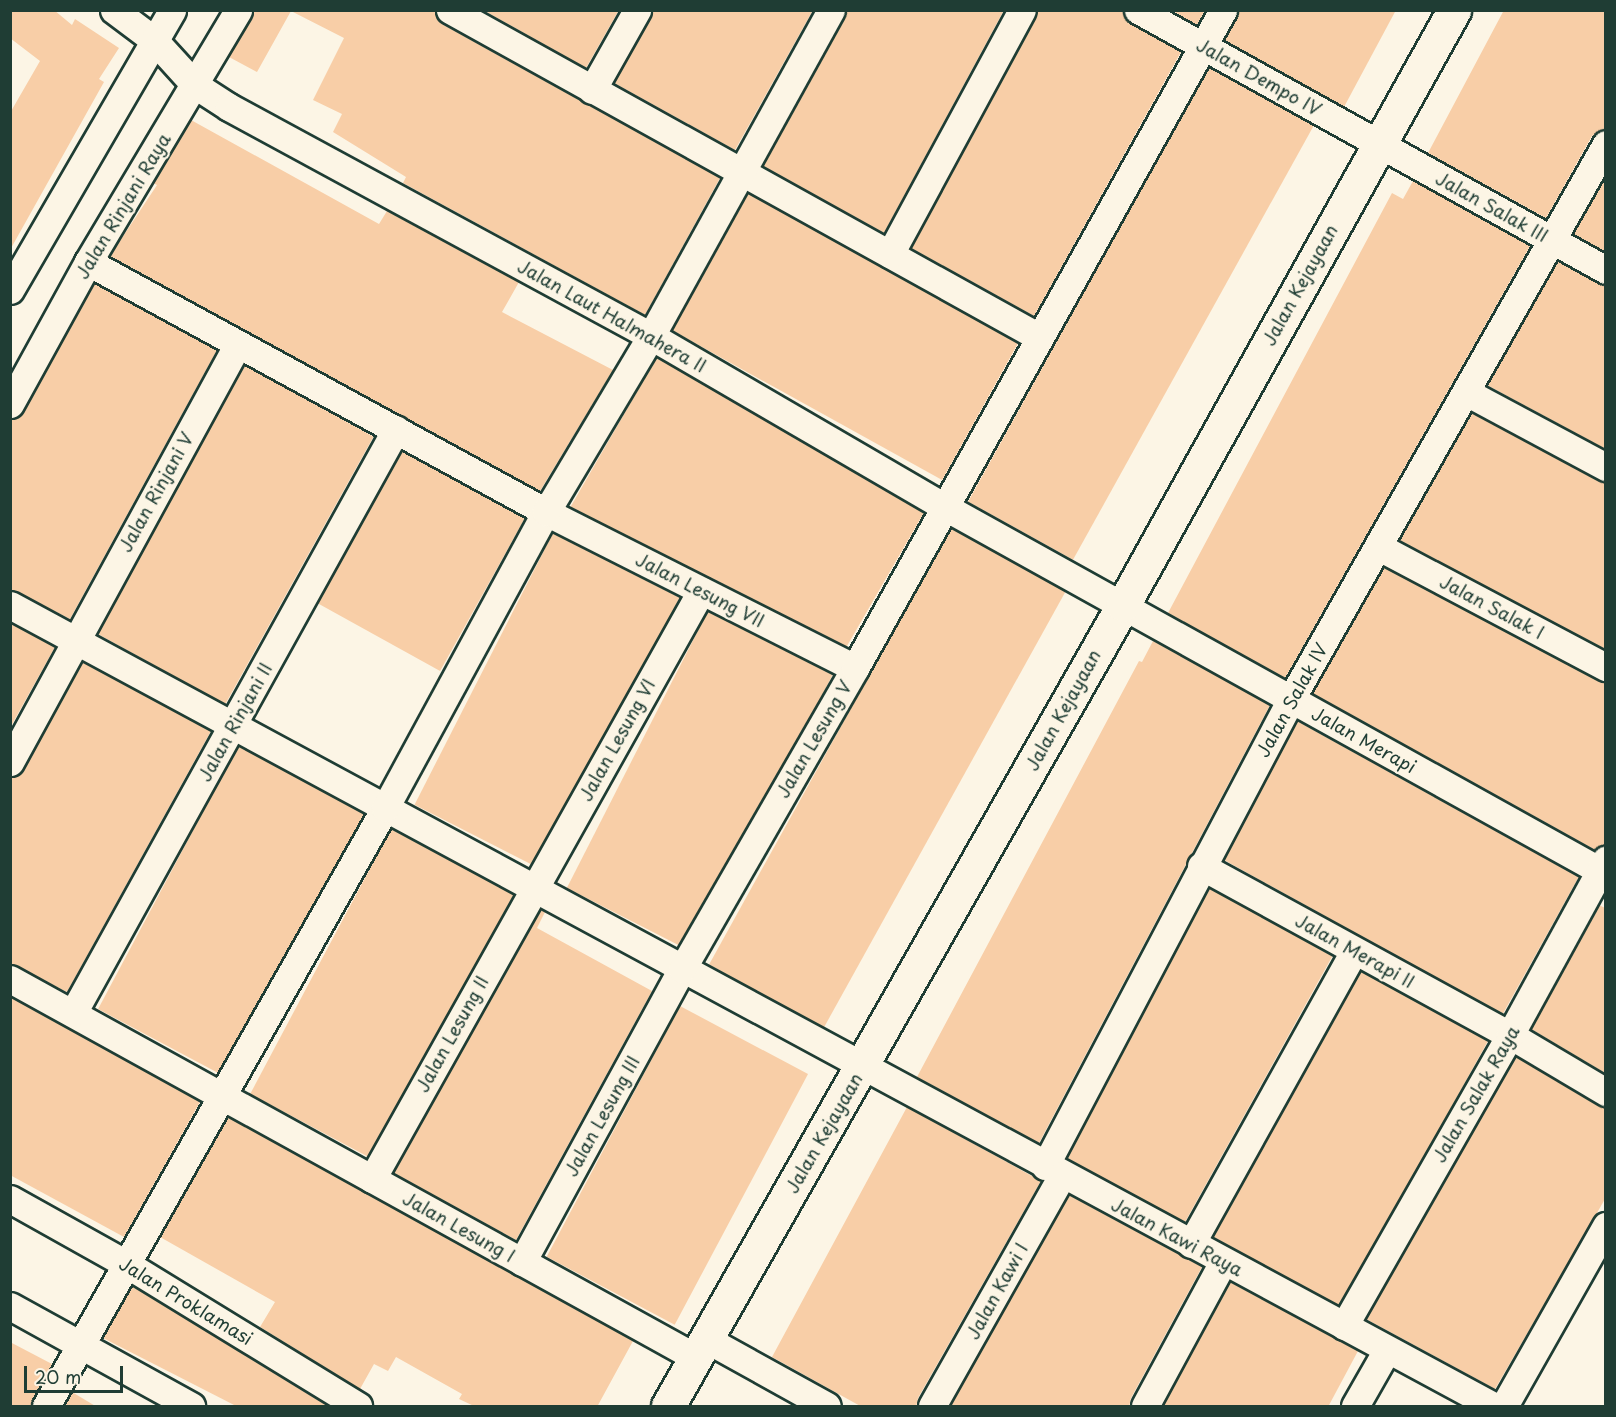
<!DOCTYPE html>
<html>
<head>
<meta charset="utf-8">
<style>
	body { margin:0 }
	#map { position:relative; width:1616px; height:1417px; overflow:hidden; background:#fcf5e5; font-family:"Playpen Sans",sans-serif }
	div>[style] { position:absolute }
	.building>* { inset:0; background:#f8cea7; transform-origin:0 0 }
	.roads { filter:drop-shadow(2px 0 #1f3d34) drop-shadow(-2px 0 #1f3d34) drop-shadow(0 2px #1f3d34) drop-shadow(0 -2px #1f3d34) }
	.street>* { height:27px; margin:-13.5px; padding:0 13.5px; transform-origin:13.5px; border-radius:13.5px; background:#fcf5e5 }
	.secondary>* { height:33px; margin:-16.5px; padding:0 16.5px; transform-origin:16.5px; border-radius:16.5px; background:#fcf5e5 }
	span { translate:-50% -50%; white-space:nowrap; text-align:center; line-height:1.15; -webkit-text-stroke:4.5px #fcf5e5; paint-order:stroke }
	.street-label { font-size:18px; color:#1f3d34 }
	.frame { position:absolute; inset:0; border:12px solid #1f3d34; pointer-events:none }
	.scale { position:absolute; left:24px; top:1366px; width:99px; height:27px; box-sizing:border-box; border:3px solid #1f3d34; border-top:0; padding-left:8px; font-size:18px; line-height:21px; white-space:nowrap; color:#1f3d34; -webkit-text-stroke:4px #fcf5e5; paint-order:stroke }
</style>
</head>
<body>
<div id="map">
	<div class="building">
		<i style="clip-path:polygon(10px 10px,54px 10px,72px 25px,75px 19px,119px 48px,99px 79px,104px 82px,10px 250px,10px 113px,40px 61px,10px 38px)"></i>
		<i style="clip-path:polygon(254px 10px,434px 10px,442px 24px,720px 178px,645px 315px,403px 183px,406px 177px,333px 132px,342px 114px,313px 100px,344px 38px,291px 11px,257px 72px,229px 57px)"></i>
		<i style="clip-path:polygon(483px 10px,619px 10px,586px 68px)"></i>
		<i style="clip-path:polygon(653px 10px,813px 10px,735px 150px,614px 83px)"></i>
		<i style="clip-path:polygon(847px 10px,1004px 10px,884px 233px,763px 166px)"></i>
		<i style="clip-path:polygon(1038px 10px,1122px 10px,1130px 24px,1181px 52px,1034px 316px,911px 248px)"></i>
		<i style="clip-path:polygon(1171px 10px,1205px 10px,1197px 25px)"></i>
		<i style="clip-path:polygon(1239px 10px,1396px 10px,1344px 107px,1224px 40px)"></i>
		<i style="clip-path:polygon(1504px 10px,1605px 10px,1605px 128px,1592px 136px,1546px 218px,1428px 153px)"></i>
		<i style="left:1209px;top:67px;width:120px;height:497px;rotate:29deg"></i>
		<i style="clip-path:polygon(191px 120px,379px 224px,387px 211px,519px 282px,502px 312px,613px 370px,540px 491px,110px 256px,157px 185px,153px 183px)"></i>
		<i style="clip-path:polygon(1605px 177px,1605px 252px,1573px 234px)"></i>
		<i style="clip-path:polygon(1413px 181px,1530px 246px,1285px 678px,1168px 613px,1392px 193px,1403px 199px)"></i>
		<i style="left:748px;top:193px;width:309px;height:157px;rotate:29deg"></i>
		<i style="clip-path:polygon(1558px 261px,1605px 286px,1605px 449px,1487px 385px)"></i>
		<i style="clip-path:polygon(94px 283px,217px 350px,70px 619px,10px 589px,10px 420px,24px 412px)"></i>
		<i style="left:657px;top:357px;width:309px;height:174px;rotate:30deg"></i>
		<i style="left:244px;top:365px;width:148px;height:306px;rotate:29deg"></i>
		<i style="clip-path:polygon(1472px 413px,1605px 483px,1605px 649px,1399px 540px)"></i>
		<i style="left:402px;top:451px;width:140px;height:174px;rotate:29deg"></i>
		<i style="left:951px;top:528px;width:131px;height:499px;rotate:29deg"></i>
		<i style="left:553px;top:533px;width:142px;height:305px;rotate:27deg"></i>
		<i style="clip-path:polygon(1384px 567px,1605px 683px,1605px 844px,1595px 850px,1312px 693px)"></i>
		<i style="left:708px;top:611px;width:140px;height:311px;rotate:27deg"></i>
		<i style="clip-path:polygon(10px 623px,55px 647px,10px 728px)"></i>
		<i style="clip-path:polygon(1153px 641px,1270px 705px,1039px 1143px,917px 1077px,1139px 661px,1142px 662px)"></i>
		<i style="clip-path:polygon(82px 662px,211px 731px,67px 992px,10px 963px,10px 778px,24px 770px)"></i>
		<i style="left:1297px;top:721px;width:322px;height:157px;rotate:29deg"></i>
		<i style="left:238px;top:746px;width:143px;height:298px;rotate:28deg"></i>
		<i style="left:391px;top:829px;width:139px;height:300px;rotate:28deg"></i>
		<i style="left:1209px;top:888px;width:141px;height:305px;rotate:29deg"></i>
		<i style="clip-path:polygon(1599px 905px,1605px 908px,1605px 1073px,1531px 1029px)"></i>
		<i style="clip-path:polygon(541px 910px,545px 912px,537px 928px,652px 991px,516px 1240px,394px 1173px)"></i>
		<i style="left:1361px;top:971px;width:145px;height:304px;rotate:29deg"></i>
		<i style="clip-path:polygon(10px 997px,200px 1102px,124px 1237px,10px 1175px)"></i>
		<i style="left:680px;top:1006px;width:145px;height:284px;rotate:28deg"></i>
		<i style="clip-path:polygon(1516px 1057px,1605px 1108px,1605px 1199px,1495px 1389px,1366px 1319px)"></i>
		<i style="clip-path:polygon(907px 1107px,1041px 1181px,918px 1398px,916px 1407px,862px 1407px,772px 1357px)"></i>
		<i style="clip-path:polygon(228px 1117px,633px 1341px,597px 1407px,476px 1407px,459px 1399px,462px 1394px,396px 1357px,388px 1371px,374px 1364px,360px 1389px,260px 1327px,275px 1302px,160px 1237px)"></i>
		<i style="clip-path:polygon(1069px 1195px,1202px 1267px,1131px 1398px,1129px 1407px,950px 1407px)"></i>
		<i style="clip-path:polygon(1230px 1282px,1358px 1351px,1328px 1407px,1163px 1407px)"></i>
		<i style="clip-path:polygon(132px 1286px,329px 1407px,238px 1407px,103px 1338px)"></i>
		<i style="clip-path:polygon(10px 1342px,52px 1364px,30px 1407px,10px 1407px)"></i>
		<i style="clip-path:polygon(72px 1392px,97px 1407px,64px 1407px)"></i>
	</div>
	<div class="roads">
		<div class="street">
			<i style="left:114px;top:10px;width:50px;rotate:36.9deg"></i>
			<i style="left:154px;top:40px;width:61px;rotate:47.7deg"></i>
			<i style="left:195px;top:85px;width:40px;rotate:32.9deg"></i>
			<i style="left:229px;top:107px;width:480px;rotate:28.5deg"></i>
			<i style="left:651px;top:336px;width:340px;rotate:30.2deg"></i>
			<i style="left:945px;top:507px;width:756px;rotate:29.04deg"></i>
			<i style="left:450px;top:10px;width:674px;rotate:29.04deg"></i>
			<i style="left:1138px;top:10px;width:535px;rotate:29.05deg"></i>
			<i style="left:592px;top:90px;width:92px;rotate:-60.6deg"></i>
			<i style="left:890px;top:254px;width:277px;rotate:-61.6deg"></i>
			<i style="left:88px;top:262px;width:522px;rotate:28.63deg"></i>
			<i style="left:546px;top:512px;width:346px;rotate:26.8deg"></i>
			<i style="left:10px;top:290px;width:323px;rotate:-59.9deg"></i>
			<i style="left:1466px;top:392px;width:159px;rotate:28.2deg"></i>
			<i style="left:10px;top:404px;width:162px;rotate:-61.2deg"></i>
			<i style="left:88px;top:262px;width:293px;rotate:-59.2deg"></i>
			<i style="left:1379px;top:547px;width:257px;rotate:27.9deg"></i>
			<i style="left:10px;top:605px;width:1685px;rotate:28.37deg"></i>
			<i style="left:10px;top:762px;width:476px;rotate:-61.4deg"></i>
			<i style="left:1201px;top:866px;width:352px;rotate:28.7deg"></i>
			<i style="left:1510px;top:1035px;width:112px;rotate:30.7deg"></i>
			<i style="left:10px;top:979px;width:782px;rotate:28.89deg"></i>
			<i style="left:73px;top:1013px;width:667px;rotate:-61.05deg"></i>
			<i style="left:1045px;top:1166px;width:528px;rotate:-62.22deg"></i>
			<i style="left:1291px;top:699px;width:638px;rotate:-60.42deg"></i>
			<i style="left:372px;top:1179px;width:674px;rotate:-60.77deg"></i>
			<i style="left:10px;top:1199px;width:135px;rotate:29.2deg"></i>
			<i style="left:128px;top:1265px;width:270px;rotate:31.5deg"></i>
			<i style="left:1191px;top:1244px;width:335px;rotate:-60.9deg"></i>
			<i style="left:522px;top:1262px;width:334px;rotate:-61.4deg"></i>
			<i style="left:682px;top:969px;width:347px;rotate:-60.1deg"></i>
			<i style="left:855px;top:668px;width:754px;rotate:-60.78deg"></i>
			<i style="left:10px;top:1306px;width:207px;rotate:28.9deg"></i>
			<i style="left:1344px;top:1326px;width:335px;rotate:-60.3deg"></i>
			<i style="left:1510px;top:1035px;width:200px;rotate:-61.3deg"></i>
			<i style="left:706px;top:1339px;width:138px;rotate:29deg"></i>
			<i style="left:46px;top:1406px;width:687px;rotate:-60.45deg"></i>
			<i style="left:385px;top:808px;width:337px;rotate:-61.5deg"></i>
			<i style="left:546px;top:512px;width:205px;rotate:-59.2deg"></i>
			<i style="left:651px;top:336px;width:372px;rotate:-61.1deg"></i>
			<i style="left:932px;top:1406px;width:265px;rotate:-60.6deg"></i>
			<i style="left:1145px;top:1406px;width:164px;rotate:-61.6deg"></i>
			<i style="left:1355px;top:1406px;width:64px;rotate:-60.3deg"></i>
			<i style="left:1504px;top:1406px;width:207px;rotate:-60.5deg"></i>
		</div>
		<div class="secondary">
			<i style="left:668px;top:1406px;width:921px;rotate:-60.4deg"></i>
			<i style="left:1123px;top:605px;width:681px;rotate:-60.91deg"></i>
		</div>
	</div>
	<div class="street-label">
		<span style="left:1259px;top:77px;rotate:29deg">Jalan Dempo IV</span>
		<span style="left:123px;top:206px;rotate:-59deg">Jalan Rinjani Raya</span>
		<span style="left:1492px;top:207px;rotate:29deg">Jalan Salak III</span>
		<span style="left:1300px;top:285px;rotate:-61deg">Jalan Kejayaan</span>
		<span style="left:612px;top:316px;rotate:29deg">Jalan Laut Halmahera II</span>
		<span style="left:156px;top:492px;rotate:-61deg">Jalan Rinjani V</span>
		<span style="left:700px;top:590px;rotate:27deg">Jalan Lesung VII</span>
		<span style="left:1492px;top:607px;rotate:28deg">Jalan Salak I</span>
		<span style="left:1292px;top:700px;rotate:-61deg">Jalan Salak IV</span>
		<span style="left:1063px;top:710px;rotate:-61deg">Jalan Kejayaan</span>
		<span style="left:235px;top:722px;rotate:-61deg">Jalan Rinjani II</span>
		<span style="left:814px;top:739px;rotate:-60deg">Jalan Lesung V</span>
		<span style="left:617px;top:740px;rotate:-61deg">Jalan Lesung VI</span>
		<span style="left:1364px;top:740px;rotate:29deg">Jalan Merapi</span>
		<span style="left:1355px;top:951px;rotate:29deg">Jalan Merapi II</span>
		<span style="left:452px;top:1034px;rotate:-61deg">Jalan Lesung II</span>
		<span style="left:1476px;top:1094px;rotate:-60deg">Jalan Salak Raya</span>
		<span style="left:602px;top:1116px;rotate:-61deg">Jalan Lesung III</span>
		<span style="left:824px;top:1133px;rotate:-60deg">Jalan Kejayaan</span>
		<span style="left:459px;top:1227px;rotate:29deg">Jalan Lesung I</span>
		<span style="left:1177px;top:1237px;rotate:28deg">Jalan Kawi Raya</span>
		<span style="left:997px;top:1291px;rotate:-61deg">Jalan Kawi I</span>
		<span style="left:186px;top:1301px;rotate:31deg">Jalan Proklamasi</span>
	</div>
	<div class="frame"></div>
	<div class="scale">20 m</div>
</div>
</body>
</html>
